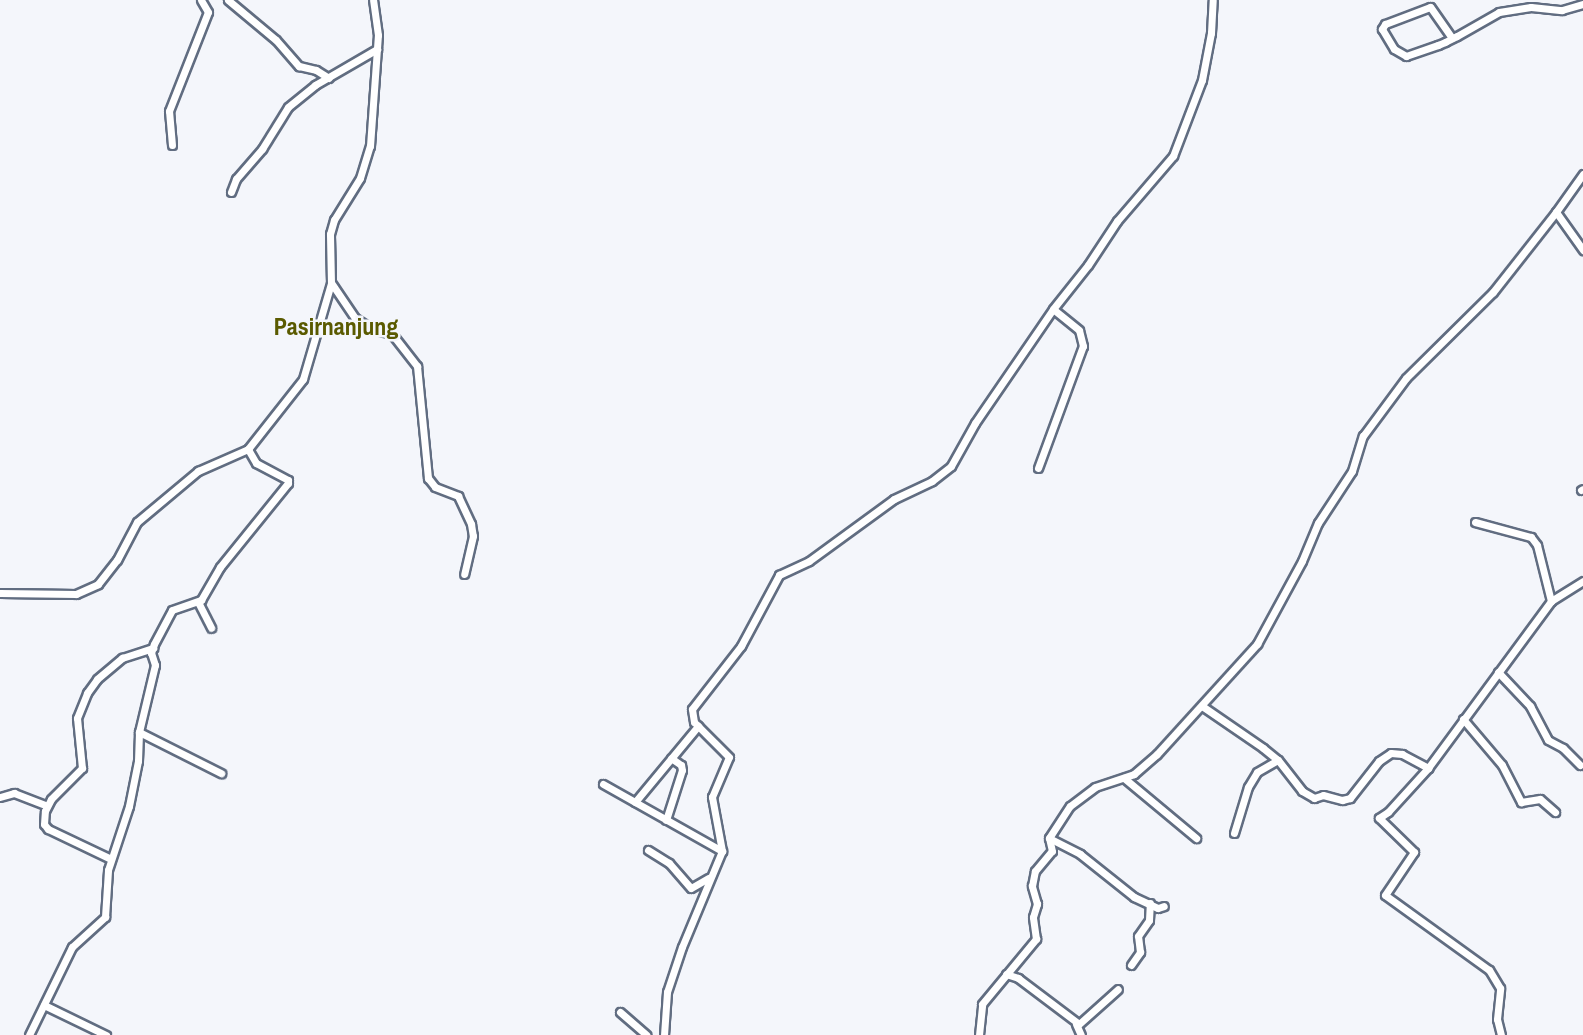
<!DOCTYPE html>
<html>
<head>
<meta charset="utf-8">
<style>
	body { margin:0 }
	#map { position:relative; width:1583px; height:1035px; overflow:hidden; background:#f4f6fb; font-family:"Archivo Narrow",sans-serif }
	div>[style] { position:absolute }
	.roads { filter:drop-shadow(2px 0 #616d81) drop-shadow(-2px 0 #616d81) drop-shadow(0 2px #616d81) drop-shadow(0 -2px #616d81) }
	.street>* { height:7px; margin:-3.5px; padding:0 3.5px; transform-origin:3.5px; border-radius:3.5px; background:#fff }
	span { translate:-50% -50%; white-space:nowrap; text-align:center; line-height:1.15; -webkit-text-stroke:5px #f4f6fb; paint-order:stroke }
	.quarter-label { font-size:24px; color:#5a5a00; font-weight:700 }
</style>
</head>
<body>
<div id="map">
	<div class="roads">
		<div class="street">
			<i style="left:228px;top:0;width:62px;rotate:39.8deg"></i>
			<i style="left:276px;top:40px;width:35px;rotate:49deg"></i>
			<i style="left:299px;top:66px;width:17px;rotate:13deg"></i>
			<i style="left:316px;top:70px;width:15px;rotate:32deg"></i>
			<i style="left:1452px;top:38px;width:38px;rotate:-125deg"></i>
			<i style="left:1430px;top:7px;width:48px;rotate:159.3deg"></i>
			<i style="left:1385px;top:24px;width:6px;rotate:121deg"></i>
			<i style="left:1382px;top:29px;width:23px;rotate:59deg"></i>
			<i style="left:1394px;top:49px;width:14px;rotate:30deg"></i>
			<i style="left:1406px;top:56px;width:34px;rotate:-19deg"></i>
			<i style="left:1438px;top:45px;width:8px;rotate:-23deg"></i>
			<i style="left:1445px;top:42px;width:13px;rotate:-27deg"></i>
			<i style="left:1457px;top:36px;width:48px;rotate:-29.7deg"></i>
			<i style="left:1499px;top:12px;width:32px;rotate:-9deg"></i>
			<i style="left:1531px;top:7px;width:31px;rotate:6deg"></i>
			<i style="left:1562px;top:10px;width:22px;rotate:-16deg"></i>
			<i style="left:172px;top:145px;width:34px;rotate:-95deg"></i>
			<i style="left:169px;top:111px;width:106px;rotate:-68.5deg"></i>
			<i style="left:208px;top:12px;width:14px;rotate:-120deg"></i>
			<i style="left:1583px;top:174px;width:47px;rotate:125.4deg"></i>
			<i style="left:1556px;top:212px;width:47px;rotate:54.6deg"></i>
			<i style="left:231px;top:192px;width:14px;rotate:-69deg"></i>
			<i style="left:236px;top:179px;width:40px;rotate:-49deg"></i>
			<i style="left:262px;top:149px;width:49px;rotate:-58.2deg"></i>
			<i style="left:288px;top:107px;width:35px;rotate:-39deg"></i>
			<i style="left:315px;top:85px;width:72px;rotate:-30.1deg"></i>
			<i style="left:332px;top:284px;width:41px;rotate:55.9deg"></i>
			<i style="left:355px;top:318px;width:20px;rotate:33deg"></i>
			<i style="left:372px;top:329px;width:21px;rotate:14deg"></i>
			<i style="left:392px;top:334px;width:41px;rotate:52deg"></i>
			<i style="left:417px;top:366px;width:113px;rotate:84.4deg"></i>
			<i style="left:428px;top:478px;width:11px;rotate:52deg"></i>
			<i style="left:435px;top:487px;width:25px;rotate:21deg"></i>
			<i style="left:458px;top:496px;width:31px;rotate:65deg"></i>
			<i style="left:471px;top:524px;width:12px;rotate:81deg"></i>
			<i style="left:473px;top:536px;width:39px;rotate:103deg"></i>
			<i style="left:1038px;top:468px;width:130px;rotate:-69.8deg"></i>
			<i style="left:1083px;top:346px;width:16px;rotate:-104deg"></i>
			<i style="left:1079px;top:330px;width:33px;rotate:-141deg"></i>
			<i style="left:1581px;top:490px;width:2px;rotate:-27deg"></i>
			<i style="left:1475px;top:522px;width:58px;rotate:15deg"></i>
			<i style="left:1531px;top:537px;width:10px;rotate:53deg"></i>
			<i style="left:1537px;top:545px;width:58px;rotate:76deg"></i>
			<i style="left:0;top:593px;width:76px;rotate:0.8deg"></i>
			<i style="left:76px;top:594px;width:24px;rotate:-24deg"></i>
			<i style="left:98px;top:584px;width:31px;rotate:-52deg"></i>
			<i style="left:117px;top:560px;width:43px;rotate:-62.2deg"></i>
			<i style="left:137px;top:522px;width:80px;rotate:-39.9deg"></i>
			<i style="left:198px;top:471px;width:55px;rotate:-23.7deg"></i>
			<i style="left:248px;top:449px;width:89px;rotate:-51.8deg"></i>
			<i style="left:303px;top:379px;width:100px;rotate:-73.7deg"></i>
			<i style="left:331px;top:283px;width:49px;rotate:-91.2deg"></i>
			<i style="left:330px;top:234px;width:15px;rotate:-74deg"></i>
			<i style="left:334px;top:220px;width:49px;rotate:-58.2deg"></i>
			<i style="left:360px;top:178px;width:34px;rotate:-73deg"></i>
			<i style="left:370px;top:146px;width:111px;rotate:-85.9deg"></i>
			<i style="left:378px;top:35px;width:35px;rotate:-98deg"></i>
			<i style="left:198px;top:602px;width:29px;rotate:63deg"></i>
			<i style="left:1498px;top:672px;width:47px;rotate:46.7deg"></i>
			<i style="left:1530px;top:706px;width:38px;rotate:62deg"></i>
			<i style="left:1548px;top:740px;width:17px;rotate:28deg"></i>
			<i style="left:1563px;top:748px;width:24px;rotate:45deg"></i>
			<i style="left:1202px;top:706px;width:74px;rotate:34.5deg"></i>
			<i style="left:1263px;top:748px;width:19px;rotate:39deg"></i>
			<i style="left:1278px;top:760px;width:39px;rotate:52deg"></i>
			<i style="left:1302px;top:791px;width:14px;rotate:30deg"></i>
			<i style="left:1314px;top:798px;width:9px;rotate:-18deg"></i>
			<i style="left:1323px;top:795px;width:20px;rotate:15deg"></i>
			<i style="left:1342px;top:800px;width:8px;rotate:-14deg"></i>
			<i style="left:1350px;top:798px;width:47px;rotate:-51.9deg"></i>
			<i style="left:1379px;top:761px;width:14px;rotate:-34deg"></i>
			<i style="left:1391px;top:753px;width:11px;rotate:5deg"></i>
			<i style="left:1402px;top:754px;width:30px;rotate:28deg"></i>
			<i style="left:1463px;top:719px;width:60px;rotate:49.7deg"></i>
			<i style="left:1502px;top:765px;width:42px;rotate:62.8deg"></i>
			<i style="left:1521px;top:802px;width:19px;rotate:-9deg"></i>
			<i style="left:1540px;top:799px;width:20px;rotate:41deg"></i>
			<i style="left:139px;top:732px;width:92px;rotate:26.6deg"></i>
			<i style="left:1124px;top:778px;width:94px;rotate:39.8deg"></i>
			<i style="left:603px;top:784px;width:137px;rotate:29.4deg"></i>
			<i style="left:0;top:797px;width:15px;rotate:-16deg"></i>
			<i style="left:14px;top:793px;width:34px;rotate:21deg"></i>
			<i style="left:635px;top:802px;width:99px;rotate:-50.3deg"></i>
			<i style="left:666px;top:820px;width:52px;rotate:-72.3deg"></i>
			<i style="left:682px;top:770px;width:5px;rotate:-101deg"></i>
			<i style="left:681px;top:765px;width:12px;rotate:-145deg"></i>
			<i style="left:1234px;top:833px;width:48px;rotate:-73.1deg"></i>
			<i style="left:1248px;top:787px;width:17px;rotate:-59deg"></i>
			<i style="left:1257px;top:772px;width:24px;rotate:-30deg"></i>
			<i style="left:1049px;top:838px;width:35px;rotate:27deg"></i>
			<i style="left:1080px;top:854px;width:69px;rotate:38.5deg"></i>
			<i style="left:1134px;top:897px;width:26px;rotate:25deg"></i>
			<i style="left:1158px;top:908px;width:6px;rotate:-18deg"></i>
			<i style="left:648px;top:850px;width:25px;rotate:32deg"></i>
			<i style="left:669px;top:863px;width:33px;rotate:49deg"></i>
			<i style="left:691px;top:888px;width:20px;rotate:-30deg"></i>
			<i style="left:111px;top:859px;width:70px;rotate:-154.5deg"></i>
			<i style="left:48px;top:829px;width:6px;rotate:-129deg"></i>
			<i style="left:44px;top:824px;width:13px;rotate:-86deg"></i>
			<i style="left:45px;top:811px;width:13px;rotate:-63deg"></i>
			<i style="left:51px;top:799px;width:44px;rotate:-45deg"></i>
			<i style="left:82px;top:768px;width:50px;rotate:-95.7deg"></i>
			<i style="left:77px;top:718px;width:27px;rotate:-68deg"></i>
			<i style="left:87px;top:693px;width:17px;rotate:-54deg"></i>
			<i style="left:97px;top:679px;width:33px;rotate:-40deg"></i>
			<i style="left:122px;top:658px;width:33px;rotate:-18deg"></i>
			<i style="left:1131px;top:965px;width:16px;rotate:-55deg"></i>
			<i style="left:1140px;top:952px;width:16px;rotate:-97deg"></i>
			<i style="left:1138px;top:936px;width:19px;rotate:-55deg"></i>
			<i style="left:1149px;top:920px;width:17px;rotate:-87deg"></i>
			<i style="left:1006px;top:974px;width:13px;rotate:18deg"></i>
			<i style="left:1018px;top:978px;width:76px;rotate:37deg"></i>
			<i style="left:1079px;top:1024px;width:52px;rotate:-41.9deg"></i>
			<i style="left:44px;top:1005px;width:69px;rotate:25.8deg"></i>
			<i style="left:620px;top:1012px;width:35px;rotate:41deg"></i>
			<i style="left:1076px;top:1024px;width:12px;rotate:66deg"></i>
			<i style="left:29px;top:1035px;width:98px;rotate:-64deg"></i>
			<i style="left:72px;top:947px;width:45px;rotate:-42.3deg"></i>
			<i style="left:105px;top:917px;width:47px;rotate:-86.3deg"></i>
			<i style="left:108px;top:870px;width:67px;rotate:-71.8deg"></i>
			<i style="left:129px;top:806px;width:46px;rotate:-78.7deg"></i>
			<i style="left:138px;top:761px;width:29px;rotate:-88deg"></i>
			<i style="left:139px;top:732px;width:69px;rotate:-76.6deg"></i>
			<i style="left:155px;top:665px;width:13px;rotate:-108deg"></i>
			<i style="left:151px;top:653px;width:9px;rotate:-72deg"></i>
			<i style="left:154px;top:644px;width:38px;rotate:-62deg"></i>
			<i style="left:172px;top:610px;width:31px;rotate:-19deg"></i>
			<i style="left:201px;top:600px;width:38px;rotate:-60deg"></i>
			<i style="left:220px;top:567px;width:108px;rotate:-51deg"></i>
			<i style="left:288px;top:483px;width:3px;rotate:-90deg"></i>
			<i style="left:288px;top:480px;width:36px;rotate:-152deg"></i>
			<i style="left:256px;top:463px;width:16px;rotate:-120deg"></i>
			<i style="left:664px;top:1035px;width:43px;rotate:-86deg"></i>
			<i style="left:667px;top:992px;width:47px;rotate:-71.6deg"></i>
			<i style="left:682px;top:947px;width:104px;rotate:-67.4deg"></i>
			<i style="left:722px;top:851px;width:55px;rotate:-100.5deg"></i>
			<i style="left:712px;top:797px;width:43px;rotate:-67deg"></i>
			<i style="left:729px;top:757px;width:49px;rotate:-135deg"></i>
			<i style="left:694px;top:722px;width:13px;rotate:-99deg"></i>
			<i style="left:692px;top:709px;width:80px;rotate:-52.1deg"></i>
			<i style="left:741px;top:646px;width:81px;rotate:-61.8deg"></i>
			<i style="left:779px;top:575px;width:33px;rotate:-25deg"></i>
			<i style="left:809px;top:561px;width:105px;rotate:-36.1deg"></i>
			<i style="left:894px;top:499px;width:42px;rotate:-25.3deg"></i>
			<i style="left:932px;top:481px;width:24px;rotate:-38deg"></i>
			<i style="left:951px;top:466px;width:49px;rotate:-60.8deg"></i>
			<i style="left:975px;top:423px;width:138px;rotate:-55.6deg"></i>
			<i style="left:1053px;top:309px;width:56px;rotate:-51.5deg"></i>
			<i style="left:1088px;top:265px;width:53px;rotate:-56.6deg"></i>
			<i style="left:1117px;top:221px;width:86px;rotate:-49.3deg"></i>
			<i style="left:1173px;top:156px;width:81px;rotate:-69.1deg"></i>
			<i style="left:1202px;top:80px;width:48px;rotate:-79.2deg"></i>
			<i style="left:1211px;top:33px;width:33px;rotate:-87deg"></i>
			<i style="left:979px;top:1035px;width:31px;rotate:-84deg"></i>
			<i style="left:982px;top:1004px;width:85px;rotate:-50.3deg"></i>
			<i style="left:1036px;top:939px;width:22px;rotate:-98deg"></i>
			<i style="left:1033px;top:917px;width:14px;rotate:-73deg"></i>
			<i style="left:1037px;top:904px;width:19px;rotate:-106deg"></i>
			<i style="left:1032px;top:886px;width:15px;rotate:-79deg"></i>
			<i style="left:1035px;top:871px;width:26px;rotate:-50deg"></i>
			<i style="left:1052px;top:851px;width:13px;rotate:-103deg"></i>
			<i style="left:1049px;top:838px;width:38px;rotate:-57deg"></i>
			<i style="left:1070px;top:806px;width:31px;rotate:-37deg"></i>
			<i style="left:1095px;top:787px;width:41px;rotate:-18.4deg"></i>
			<i style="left:1134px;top:774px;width:30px;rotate:-41deg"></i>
			<i style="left:1157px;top:754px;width:149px;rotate:-47.7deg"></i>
			<i style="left:1257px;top:644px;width:94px;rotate:-61.5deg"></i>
			<i style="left:1302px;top:561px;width:41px;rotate:-67.2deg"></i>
			<i style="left:1318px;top:523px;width:62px;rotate:-56.8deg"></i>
			<i style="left:1352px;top:471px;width:37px;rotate:-73deg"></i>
			<i style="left:1363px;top:436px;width:72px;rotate:-53.4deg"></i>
			<i style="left:1406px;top:378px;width:122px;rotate:-44.7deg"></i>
			<i style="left:1493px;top:292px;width:102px;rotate:-51.8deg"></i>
			<i style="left:1501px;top:1035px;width:16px;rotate:-104deg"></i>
			<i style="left:1497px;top:1019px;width:31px;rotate:-84deg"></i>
			<i style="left:1500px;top:988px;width:21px;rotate:-121deg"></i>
			<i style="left:1489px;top:970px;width:128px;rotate:-144.2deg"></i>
			<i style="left:1385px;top:895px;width:52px;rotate:-56deg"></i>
			<i style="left:1414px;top:852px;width:49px;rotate:-135.8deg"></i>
			<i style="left:1379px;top:818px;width:11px;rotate:-34deg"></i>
			<i style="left:1388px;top:812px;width:59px;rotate:-47.7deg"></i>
			<i style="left:1428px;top:768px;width:207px;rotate:-53.6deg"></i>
			<i style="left:1551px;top:601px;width:38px;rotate:-32deg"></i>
		</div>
	</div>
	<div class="quarter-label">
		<span style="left:336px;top:327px">Pasirnanjung</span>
	</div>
</div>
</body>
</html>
